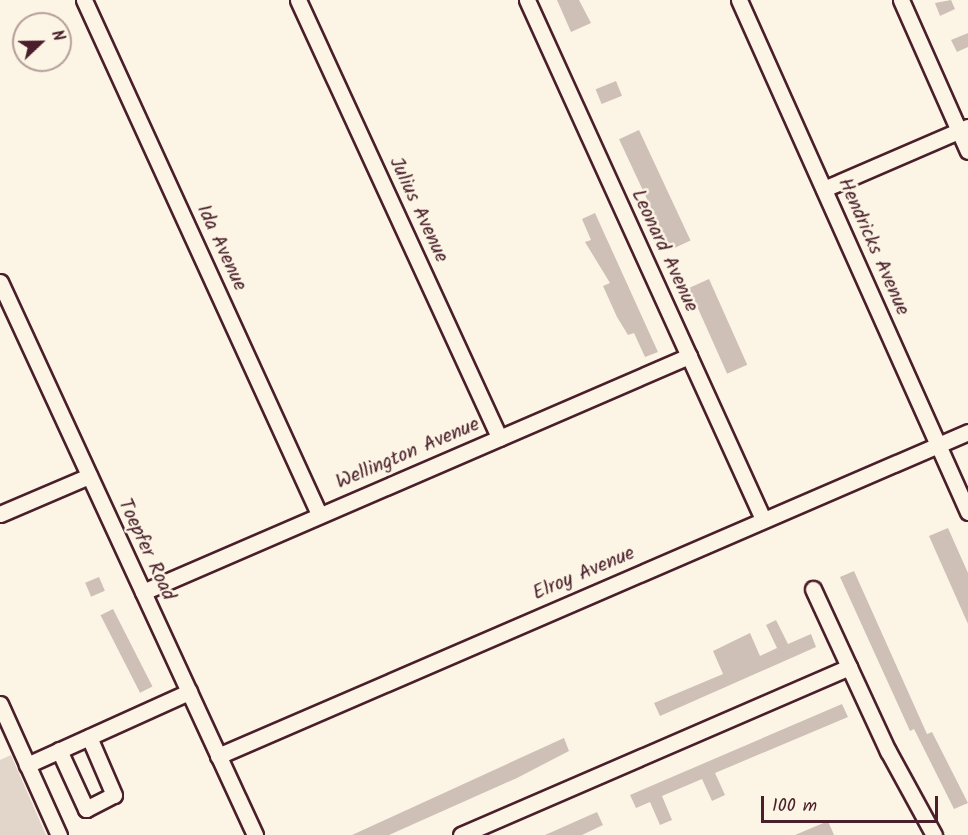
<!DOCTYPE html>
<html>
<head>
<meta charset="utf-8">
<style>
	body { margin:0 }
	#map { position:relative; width:968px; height:835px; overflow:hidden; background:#fcf5e5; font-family:Kalam,sans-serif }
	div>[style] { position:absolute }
	.green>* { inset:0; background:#e2d5ca }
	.building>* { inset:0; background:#cfc0b7; transform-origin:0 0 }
	.roads { filter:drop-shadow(2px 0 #4a1f2b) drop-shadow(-2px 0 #4a1f2b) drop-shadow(0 2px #4a1f2b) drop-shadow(0 -2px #4a1f2b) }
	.minor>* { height:15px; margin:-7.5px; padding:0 7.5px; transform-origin:7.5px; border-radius:7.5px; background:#fcf5e5 }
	span { translate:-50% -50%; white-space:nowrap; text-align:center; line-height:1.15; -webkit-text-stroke:5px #fcf5e5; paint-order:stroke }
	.street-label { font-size:20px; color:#4a1f2b }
	.north { position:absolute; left:12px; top:12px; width:60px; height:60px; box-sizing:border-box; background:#fcf5e5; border:2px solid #b59f9b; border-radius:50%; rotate:68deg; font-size:16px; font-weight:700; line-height:24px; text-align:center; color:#4a1f2b }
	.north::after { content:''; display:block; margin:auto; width:21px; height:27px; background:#4a1f2b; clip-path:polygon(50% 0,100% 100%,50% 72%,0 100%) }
	.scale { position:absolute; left:761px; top:796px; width:177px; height:27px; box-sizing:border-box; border:3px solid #4a1f2b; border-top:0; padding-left:8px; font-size:18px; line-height:21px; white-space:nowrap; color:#4a1f2b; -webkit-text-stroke:4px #fcf5e5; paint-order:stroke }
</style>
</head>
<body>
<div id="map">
	<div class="green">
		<i style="clip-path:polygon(11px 755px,46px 835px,0 835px,0 760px)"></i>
	</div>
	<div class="building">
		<i style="clip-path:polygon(557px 0,579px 0,591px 23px,571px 32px)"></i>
		<i style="clip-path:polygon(951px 0,955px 9px,940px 16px,935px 3px)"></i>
		<i style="clip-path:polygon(968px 33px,968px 47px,957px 52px,951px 40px)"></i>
		<i style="left:616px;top:81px;width:16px;height:22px;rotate:68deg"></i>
		<i style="left:639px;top:130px;width:122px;height:22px;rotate:65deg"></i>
		<i style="clip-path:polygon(595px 213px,658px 352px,645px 357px,634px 333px,628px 335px,617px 317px,603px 286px,610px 283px,585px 242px,591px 240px,582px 219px)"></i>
		<i style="left:709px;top:279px;width:94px;height:22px;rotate:66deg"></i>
		<i style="clip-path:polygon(948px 528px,968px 573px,968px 624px,929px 536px)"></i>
		<i style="clip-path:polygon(854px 571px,927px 734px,932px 732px,968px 803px,954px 809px,914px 729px,910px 731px,840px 577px)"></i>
		<i style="left:99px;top:577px;width:15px;height:15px;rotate:67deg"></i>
		<i style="left:113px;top:609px;width:87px;height:14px;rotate:63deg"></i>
		<i style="clip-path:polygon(776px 620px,788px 644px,811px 634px,816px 647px,660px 716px,654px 703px,723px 674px,713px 651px,750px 633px,760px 656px,777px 648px,766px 625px)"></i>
		<i style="clip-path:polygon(842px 704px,848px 717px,715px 773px,725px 795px,712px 801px,702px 779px,662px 796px,672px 820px,660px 825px,650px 802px,636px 808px,630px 795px)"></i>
		<i style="clip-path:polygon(564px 738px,569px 751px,517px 778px,389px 835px,352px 835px)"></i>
		<i style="clip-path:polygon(597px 812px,603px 825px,582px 835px,545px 835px)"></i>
		<i style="clip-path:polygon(828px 821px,834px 835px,795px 835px)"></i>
	</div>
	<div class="roads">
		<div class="minor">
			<i style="left:84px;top:0;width:565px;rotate:65.43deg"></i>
			<i style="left:298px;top:0;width:482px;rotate:65.3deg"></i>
			<i style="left:527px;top:0;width:570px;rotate:65.55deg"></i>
			<i style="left:739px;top:0;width:561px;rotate:65.9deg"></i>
			<i style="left:901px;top:0;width:165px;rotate:66.1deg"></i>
			<i style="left:824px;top:189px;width:156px;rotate:-23.4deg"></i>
			<i style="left:0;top:282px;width:609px;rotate:65.24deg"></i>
			<i style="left:0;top:514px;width:97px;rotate:-23.1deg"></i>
			<i style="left:813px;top:589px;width:179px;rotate:65.2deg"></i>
			<i style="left:888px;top:751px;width:96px;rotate:61.3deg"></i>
			<i style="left:143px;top:592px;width:595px;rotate:-23.38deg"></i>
			<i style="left:0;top:704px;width:144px;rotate:65.8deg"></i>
			<i style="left:59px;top:750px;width:65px;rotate:65.4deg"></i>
			<i style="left:86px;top:809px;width:31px;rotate:-27deg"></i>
			<i style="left:114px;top:795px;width:63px;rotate:-113.3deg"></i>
			<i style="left:218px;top:756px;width:817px;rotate:-23.36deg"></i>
			<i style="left:27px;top:765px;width:178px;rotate:-24.3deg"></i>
			<i style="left:461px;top:835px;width:423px;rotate:-23.4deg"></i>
		</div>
	</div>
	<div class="street-label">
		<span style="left:418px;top:210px;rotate:65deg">Julius Avenue</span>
		<span style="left:873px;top:247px;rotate:66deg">Hendricks Avenue</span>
		<span style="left:221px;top:248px;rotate:65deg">Ida Avenue</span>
		<span style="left:664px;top:251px;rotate:65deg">Leonard Avenue</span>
		<span style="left:408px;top:454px;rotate:-23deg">Wellington Avenue</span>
		<span style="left:146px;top:550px;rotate:65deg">Toepfer Road</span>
		<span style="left:584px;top:574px;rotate:-23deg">Elroy Avenue</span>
	</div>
	<div class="north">N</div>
	<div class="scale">100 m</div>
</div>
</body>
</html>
